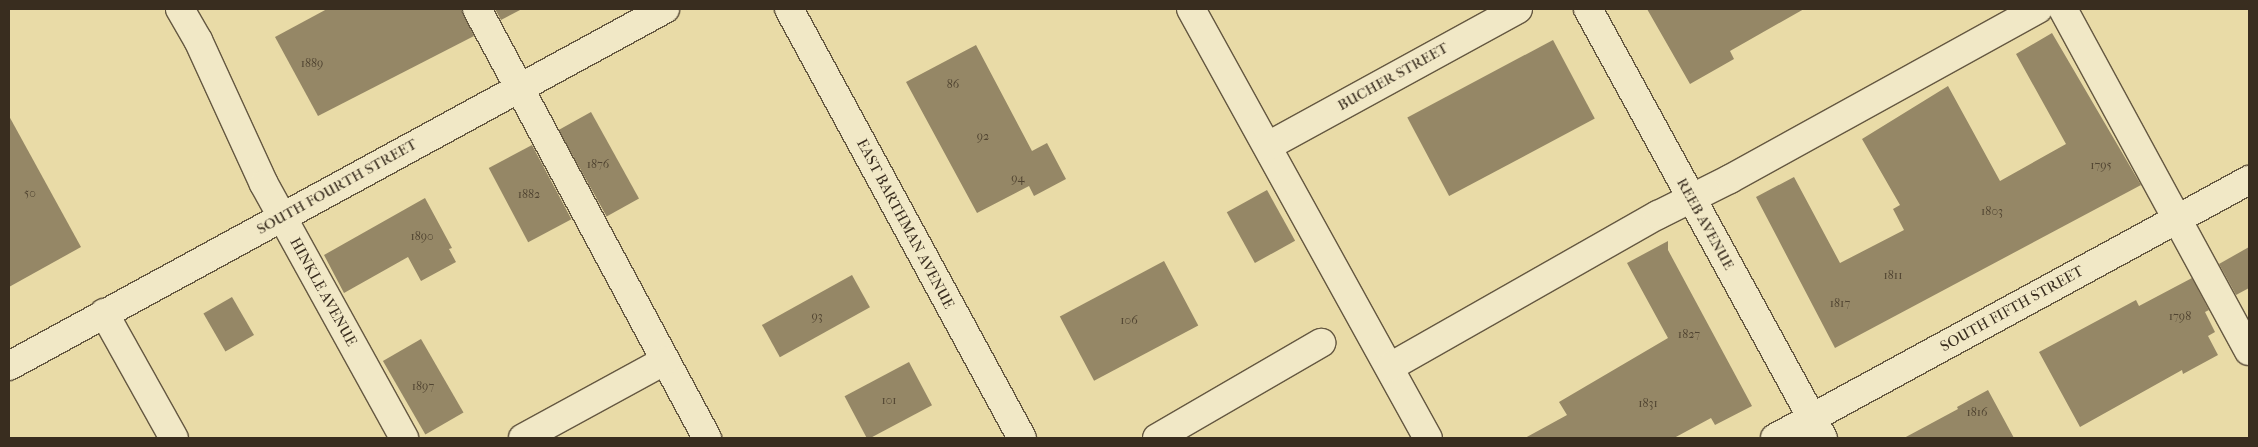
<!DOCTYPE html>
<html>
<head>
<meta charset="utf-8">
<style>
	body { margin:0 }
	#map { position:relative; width:2258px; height:447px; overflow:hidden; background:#e9dba7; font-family:"IM FELL French Canon",serif }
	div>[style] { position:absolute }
	.building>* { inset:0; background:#958766; transform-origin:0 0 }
	.roads { filter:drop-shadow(1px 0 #655841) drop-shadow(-1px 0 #655841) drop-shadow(0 1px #655841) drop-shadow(0 -1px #655841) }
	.minor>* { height:28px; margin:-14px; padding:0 14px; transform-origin:14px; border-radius:14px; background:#f1e8c6 }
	span { translate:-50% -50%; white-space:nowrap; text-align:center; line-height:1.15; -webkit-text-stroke:4px #f1e8c6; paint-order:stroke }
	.number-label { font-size:12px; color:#504431 }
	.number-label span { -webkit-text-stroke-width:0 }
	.street-label { font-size:15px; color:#392d1f }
	.frame { position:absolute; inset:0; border:10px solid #392d1f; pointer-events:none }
</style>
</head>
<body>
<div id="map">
	<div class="building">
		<i style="clip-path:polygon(327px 9px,461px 9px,474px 36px,318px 116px,275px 37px)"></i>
		<i style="clip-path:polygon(495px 9px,522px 9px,501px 20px)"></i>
		<i style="clip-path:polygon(1647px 9px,1804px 9px,1730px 51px,1734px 59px,1690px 84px)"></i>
		<i style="clip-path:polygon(2052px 33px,2141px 185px,1835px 348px,1756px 197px,1794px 177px,1840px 263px,1904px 230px,1893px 209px,1900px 205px,1862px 139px,1948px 86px,2000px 181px,2066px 144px,2016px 54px)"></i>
		<i style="left:1553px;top:40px;width:89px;height:165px;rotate:62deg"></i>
		<i style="clip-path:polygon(976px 45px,1032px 151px,1047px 143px,1066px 179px,1034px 196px,1029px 186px,977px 213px,906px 82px)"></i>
		<i style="left:591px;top:112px;width:99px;height:37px;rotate:61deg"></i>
		<i style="clip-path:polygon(9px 116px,81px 247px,9px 287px)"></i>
		<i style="left:532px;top:145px;width:84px;height:49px;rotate:62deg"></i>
		<i style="left:1267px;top:190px;width:58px;height:46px;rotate:61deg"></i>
		<i style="clip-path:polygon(425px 198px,452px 248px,449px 249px,456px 262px,421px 281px,408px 257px,344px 293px,324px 255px)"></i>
		<i style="clip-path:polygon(1668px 241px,1668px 250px,1752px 406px,1715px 425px,1711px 418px,1674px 438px,1525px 438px,1567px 415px,1559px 402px,1668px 338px,1627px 263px)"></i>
		<i style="clip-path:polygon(2249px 247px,2249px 288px,2236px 295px,2219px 264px)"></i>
		<i style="left:1164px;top:261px;width:73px;height:118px;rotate:62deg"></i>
		<i style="left:852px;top:275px;width:37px;height:103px;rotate:61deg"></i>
		<i style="clip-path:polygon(2192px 278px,2209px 310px,2205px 312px,2215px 332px,2208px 336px,2218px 355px,2183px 374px,2182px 370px,2080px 427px,2039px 352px,2136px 300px,2139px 306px)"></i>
		<i style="left:232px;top:297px;width:44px;height:33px;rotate:60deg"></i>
		<i style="left:421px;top:339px;width:85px;height:44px;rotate:60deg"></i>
		<i style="left:909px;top:362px;width:49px;height:73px;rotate:62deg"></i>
		<i style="clip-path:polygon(1988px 390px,2014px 438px,1904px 438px,1958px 409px,1957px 407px)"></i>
	</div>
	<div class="roads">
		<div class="minor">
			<i style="left:180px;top:9px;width:36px;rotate:60deg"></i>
			<i style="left:198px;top:40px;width:158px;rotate:65.4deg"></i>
			<i style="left:264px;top:184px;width:290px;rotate:61.1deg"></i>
			<i style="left:477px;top:9px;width:487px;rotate:61.8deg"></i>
			<i style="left:789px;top:9px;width:488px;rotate:61.5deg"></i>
			<i style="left:1191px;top:9px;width:490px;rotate:61.1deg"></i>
			<i style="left:1588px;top:9px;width:489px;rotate:61.3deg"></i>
			<i style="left:2063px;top:9px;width:389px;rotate:61.5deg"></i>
			<i style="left:1268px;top:146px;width:285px;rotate:-28.7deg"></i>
			<i style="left:104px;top:313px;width:143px;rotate:60.8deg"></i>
			<i style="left:9px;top:366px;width:747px;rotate:-28.56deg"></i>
			<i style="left:1390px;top:367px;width:308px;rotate:-29.6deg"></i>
			<i style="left:1658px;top:215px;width:80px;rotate:-26.6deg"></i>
			<i style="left:1730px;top:179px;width:352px;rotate:-28.9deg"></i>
			<i style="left:523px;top:438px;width:161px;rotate:-28.6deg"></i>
			<i style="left:1157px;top:438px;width:190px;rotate:-30.1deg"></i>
			<i style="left:1775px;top:438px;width:540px;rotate:-28.56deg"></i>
		</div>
	</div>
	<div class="number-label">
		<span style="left:312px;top:64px">1889</span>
		<span style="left:953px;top:85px">86</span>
		<span style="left:983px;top:137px">92</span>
		<span style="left:598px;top:165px">1876</span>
		<span style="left:2101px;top:166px">1795</span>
		<span style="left:1018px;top:179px">94</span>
		<span style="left:30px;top:194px">50</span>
		<span style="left:529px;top:195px">1882</span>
		<span style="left:1992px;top:212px">1803</span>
		<span style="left:422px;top:237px">1890</span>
		<span style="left:1893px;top:276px">1811</span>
		<span style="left:1840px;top:304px">1817</span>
		<span style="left:817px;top:317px">93</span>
		<span style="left:2180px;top:317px">1798</span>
		<span style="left:1129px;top:321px">106</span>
		<span style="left:1689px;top:335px">1827</span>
		<span style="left:423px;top:387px">1897</span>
		<span style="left:889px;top:401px">101</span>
		<span style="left:1648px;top:404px">1831</span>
		<span style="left:1977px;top:413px">1816</span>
	</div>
	<div class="street-label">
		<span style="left:1393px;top:77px;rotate:-29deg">BUCHER STREET</span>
		<span style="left:337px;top:187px;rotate:-29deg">SOUTH FOURTH STREET</span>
		<span style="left:905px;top:224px;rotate:62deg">EAST BARTHMAN AVENUE</span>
		<span style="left:1705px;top:224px;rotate:61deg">REEB AVENUE</span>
		<span style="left:323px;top:292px;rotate:61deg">HINKLE AVENUE</span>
		<span style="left:2012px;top:309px;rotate:-29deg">SOUTH FIFTH STREET</span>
	</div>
	<div class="frame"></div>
</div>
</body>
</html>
